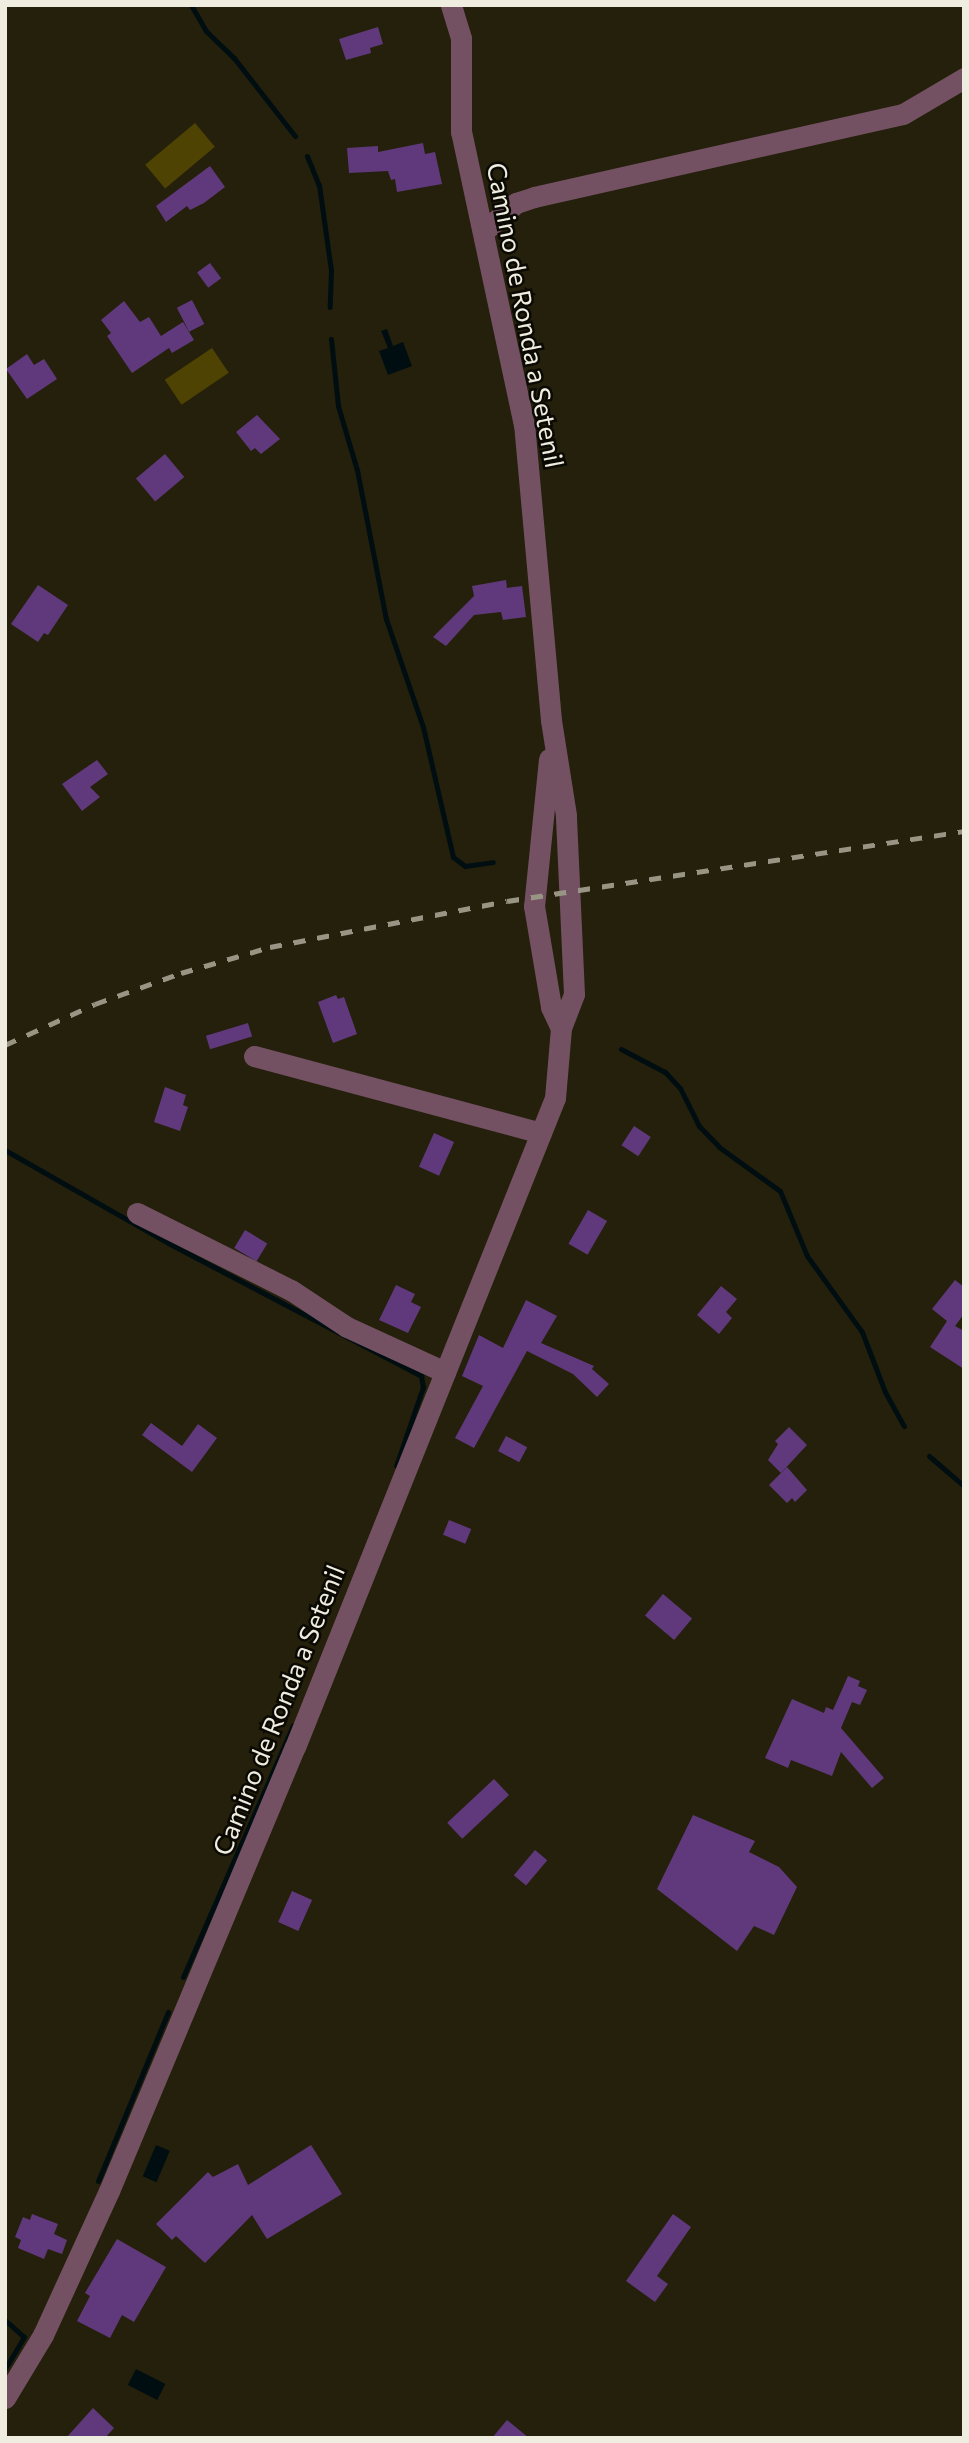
<!DOCTYPE html>
<html>
<head>
<meta charset="utf-8">
<style>
	body { margin:0 }
	#map { position:relative; width:969px; height:2443px; overflow:hidden; background:#24200b; font-family:Commissioner,sans-serif }
	div>[style] { position:absolute }
	.green>* { inset:0; background:#4e4302; transform-origin:0 0 }
	.water>* { inset:0; background:#010e11; transform-origin:0 0 }
	.stream>* { height:5px; margin:-2.5px; padding:0 2.5px; transform-origin:2.5px; border-radius:2.5px; background:#010e11 }
	.building>* { inset:0; background:#60397c; transform-origin:0 0 }
	.minor>* { height:21px; margin:-10.5px; padding:0 10.5px; transform-origin:10.5px; border-radius:10.5px; background:#735162 }
	.rail>* { height:5px; margin-top:-2.5px; transform-origin:0; background:repeating-linear-gradient(90deg,#989585 0 12px,transparent 0 24px) }
	span { translate:-50% -50%; white-space:nowrap; text-align:center; line-height:1.15; -webkit-text-stroke:5px #0b0903; paint-order:stroke }
	.street-label { font-size:26px; color:#efede0 }
	.frame { position:absolute; inset:0; border:7px solid #efede0; pointer-events:none }
</style>
</head>
<body>
<div id="map">
	<div class="green">
		<i style="left:195px;top:123px;width:31px;height:65px;rotate:50deg"></i>
		<i style="left:212px;top:348px;width:30px;height:57px;rotate:56deg"></i>
	</div>
	<div class="water">
		<i style="clip-path:polygon(387px 329px,393px 346px,403px 342px,412px 366px,388px 375px,379px 351px,388px 348px,381px 331px)"></i>
		<i style="left:156px;top:2145px;width:15px;height:34px;rotate:23deg"></i>
		<i style="left:136px;top:2369px;width:33px;height:18px;rotate:27deg"></i>
	</div>
	<div class="stream">
		<i style="left:191px;top:5px;width:30px;rotate:60deg"></i>
		<i style="left:206px;top:31px;width:39px;rotate:44deg"></i>
		<i style="left:234px;top:58px;width:99px;rotate:52deg"></i>
		<i style="left:307px;top:156px;width:31px;rotate:68deg"></i>
		<i style="left:319px;top:185px;width:86px;rotate:82deg"></i>
		<i style="left:331px;top:270px;width:37px;rotate:92deg"></i>
		<i style="left:331px;top:339px;width:67px;rotate:84deg"></i>
		<i style="left:338px;top:406px;width:67px;rotate:73.5deg"></i>
		<i style="left:357px;top:470px;width:152px;rotate:79deg"></i>
		<i style="left:386px;top:619px;width:114px;rotate:71.1deg"></i>
		<i style="left:423px;top:727px;width:133px;rotate:77deg"></i>
		<i style="left:453px;top:857px;width:15px;rotate:37deg"></i>
		<i style="left:465px;top:866px;width:28px;rotate:-8deg"></i>
		<i style="left:621px;top:1049px;width:50px;rotate:27.6deg"></i>
		<i style="left:665px;top:1072px;width:22px;rotate:47deg"></i>
		<i style="left:680px;top:1088px;width:42px;rotate:63.4deg"></i>
		<i style="left:699px;top:1126px;width:29px;rotate:46deg"></i>
		<i style="left:719px;top:1147px;width:75px;rotate:35.8deg"></i>
		<i style="left:780px;top:1191px;width:70px;rotate:67.4deg"></i>
		<i style="left:807px;top:1256px;width:94px;rotate:54.1deg"></i>
		<i style="left:862px;top:1332px;width:64px;rotate:69deg"></i>
		<i style="left:885px;top:1392px;width:39px;rotate:61deg"></i>
		<i style="left:5px;top:1150px;width:190px;rotate:29.7deg"></i>
		<i style="left:170px;top:1244px;width:284px;rotate:27.7deg"></i>
		<i style="left:421px;top:1376px;width:11px;rotate:80deg"></i>
		<i style="left:423px;top:1387px;width:83px;rotate:108.9deg"></i>
		<i style="left:929px;top:1456px;width:46px;rotate:40.6deg"></i>
		<i style="left:183px;top:1977px;width:275px;rotate:-66.4deg"></i>
		<i style="left:98px;top:2181px;width:183px;rotate:-67.5deg"></i>
		<i style="left:5px;top:2320px;width:25px;rotate:42deg"></i>
		<i style="left:24px;top:2337px;width:37px;rotate:121deg"></i>
	</div>
	<div class="building">
		<i style="clip-path:polygon(378px 27px,383px 44px,370px 48px,371px 53px,346px 60px,339px 39px)"></i>
		<i style="clip-path:polygon(423px 143px,425px 154px,435px 152px,442px 184px,397px 192px,395px 179px,391px 180px,388px 171px,349px 173px,347px 148px,378px 146px,378px 152px)"></i>
		<i style="clip-path:polygon(210px 166px,225px 187px,204px 203px,190px 210px,187px 206px,166px 222px,156px 206px)"></i>
		<i style="left:210px;top:263px;width:19px;height:16px;rotate:54deg"></i>
		<i style="left:192px;top:300px;width:27px;height:17px;rotate:63deg"></i>
		<i style="clip-path:polygon(124px 301px,140px 322px,149px 317px,161px 336px,183px 322px,194px 340px,172px 353px,169px 348px,132px 373px,107px 336px,111px 333px,101px 320px)"></i>
		<i style="clip-path:polygon(27px 354px,34px 365px,44px 359px,57px 379px,27px 399px,6px 369px)"></i>
		<i style="clip-path:polygon(257px 415px,280px 439px,261px 454px,255px 448px,251px 451px,236px 432px)"></i>
		<i style="left:165px;top:454px;width:30px;height:38px;rotate:50deg"></i>
		<i style="clip-path:polygon(506px 580px,507px 588px,522px 586px,526px 617px,503px 620px,501px 612px,474px 615px,446px 646px,433px 637px,474px 596px,472px 586px)"></i>
		<i style="clip-path:polygon(38px 585px,68px 605px,48px 635px,44px 633px,38px 642px,11px 624px)"></i>
		<i style="clip-path:polygon(97px 760px,108px 774px,90px 787px,100px 797px,82px 811px,62px 784px)"></i>
		<i style="clip-path:polygon(336px 995px,338px 999px,344px 997px,357px 1034px,333px 1043px,318px 1002px)"></i>
		<i style="left:248px;top:1023px;width:14px;height:44px;rotate:73deg"></i>
		<i style="clip-path:polygon(165px 1087px,186px 1095px,183px 1105px,188px 1107px,180px 1131px,154px 1122px)"></i>
		<i style="left:634px;top:1126px;width:20px;height:23px;rotate:33deg"></i>
		<i style="left:434px;top:1133px;width:22px;height:37px;rotate:24deg"></i>
		<i style="left:588px;top:1210px;width:22px;height:39px;rotate:30deg"></i>
		<i style="left:245px;top:1230px;width:26px;height:21px;rotate:31deg"></i>
		<i style="clip-path:polygon(955px 1280px,964px 1287px,964px 1314px,955px 1326px,964px 1331px,964px 1369px,930px 1347px,947px 1321px,932px 1309px)"></i>
		<i style="clip-path:polygon(396px 1285px,415px 1294px,411px 1302px,421px 1307px,408px 1333px,379px 1320px)"></i>
		<i style="clip-path:polygon(721px 1286px,737px 1299px,726px 1312px,732px 1318px,719px 1334px,697px 1315px)"></i>
		<i style="clip-path:polygon(526px 1300px,557px 1316px,541px 1343px,594px 1366px,592px 1369px,609px 1384px,597px 1397px,573px 1374px,527px 1351px,474px 1448px,455px 1438px,483px 1386px,462px 1376px,479px 1335px,503px 1348px)"></i>
		<i style="clip-path:polygon(151px 1423px,182px 1446px,198px 1424px,217px 1438px,192px 1472px,142px 1435px)"></i>
		<i style="clip-path:polygon(789px 1427px,807px 1445px,781px 1473px,768px 1460px,778px 1444px,775px 1441px)"></i>
		<i style="left:506px;top:1436px;width:24px;height:17px;rotate:28deg"></i>
		<i style="clip-path:polygon(787px 1467px,807px 1490px,795px 1502px,792px 1498px,787px 1503px,769px 1485px)"></i>
		<i style="left:449px;top:1520px;width:24px;height:16px;rotate:22deg"></i>
		<i style="left:663px;top:1594px;width:38px;height:28px;rotate:40deg"></i>
		<i style="clip-path:polygon(848px 1676px,860px 1681px,858px 1686px,867px 1690px,860px 1705px,852px 1702px,841px 1728px,884px 1778px,872px 1788px,841px 1752px,832px 1776px,791px 1760px,788px 1768px,765px 1758px,792px 1699px,824px 1713px,826px 1707px,833px 1710px)"></i>
		<i style="left:494px;top:1779px;width:22px;height:64px;rotate:47deg"></i>
		<i style="clip-path:polygon(693px 1815px,755px 1841px,749px 1852px,779px 1867px,797px 1887px,774px 1935px,754px 1926px,737px 1951px,657px 1889px)"></i>
		<i style="left:535px;top:1850px;width:16px;height:33px;rotate:40deg"></i>
		<i style="left:292px;top:1891px;width:22px;height:34px;rotate:24deg"></i>
		<i style="clip-path:polygon(311px 2145px,342px 2194px,267px 2239px,252px 2215px,205px 2263px,176px 2236px,172px 2240px,156px 2224px,208px 2172px,213px 2177px,238px 2164px,248px 2185px)"></i>
		<i style="clip-path:polygon(32px 2214px,58px 2224px,54px 2234px,67px 2240px,62px 2254px,48px 2249px,44px 2259px,18px 2248px,21px 2240px,15px 2237px,23px 2217px,30px 2220px)"></i>
		<i style="clip-path:polygon(673px 2214px,691px 2227px,657px 2276px,668px 2284px,655px 2302px,626px 2281px)"></i>
		<i style="clip-path:polygon(117px 2239px,166px 2267px,134px 2322px,122px 2315px,110px 2338px,77px 2321px,90px 2296px,85px 2293px)"></i>
		<i style="clip-path:polygon(93px 2408px,114px 2428px,105px 2438px,66px 2438px)"></i>
		<i style="clip-path:polygon(507px 2420px,529px 2438px,492px 2438px)"></i>
	</div>
	<div class="minor">
		<i style="left:484px;top:231px;width:43px;rotate:-41.2deg"></i>
		<i style="left:516px;top:203px;width:19px;rotate:-18deg"></i>
		<i style="left:534px;top:197px;width:378px;rotate:-12.7deg"></i>
		<i style="left:903px;top:114px;width:71px;rotate:-30.5deg"></i>
		<i style="left:549px;top:759px;width:148px;rotate:95.8deg"></i>
		<i style="left:534px;top:906px;width:102px;rotate:80.4deg"></i>
		<i style="left:551px;top:1007px;width:23px;rotate:65deg"></i>
		<i style="left:254px;top:1056px;width:297px;rotate:15deg"></i>
		<i style="left:137px;top:1213px;width:172px;rotate:26.6deg"></i>
		<i style="left:291px;top:1290px;width:67px;rotate:33.5deg"></i>
		<i style="left:347px;top:1327px;width:108px;rotate:24.7deg"></i>
		<i style="left:5px;top:2398px;width:74px;rotate:-58.9deg"></i>
		<i style="left:43px;top:2335px;width:158px;rotate:-65.4deg"></i>
		<i style="left:109px;top:2191px;width:481px;rotate:-67.3deg"></i>
		<i style="left:295px;top:1747px;width:699px;rotate:-68.17deg"></i>
		<i style="left:555px;top:1098px;width:70px;rotate:-85.1deg"></i>
		<i style="left:561px;top:1028px;width:36px;rotate:-69deg"></i>
		<i style="left:574px;top:994px;width:179px;rotate:-92.6deg"></i>
		<i style="left:566px;top:815px;width:96px;rotate:-99deg"></i>
		<i style="left:551px;top:720px;width:296px;rotate:-95.2deg"></i>
		<i style="left:524px;top:425px;width:300px;rotate:-102.1deg"></i>
		<i style="left:461px;top:132px;width:94px;rotate:-90deg"></i>
		<i style="left:461px;top:38px;width:34px;rotate:-107deg"></i>
	</div>
	<div class="rail">
		<i style="left:5px;top:1045px;width:99px;rotate:-24.5deg"></i>
		<i style="left:95px;top:1004px;width:91px;rotate:-19.8deg"></i>
		<i style="left:181px;top:973px;width:93px;rotate:-16.3deg"></i>
		<i style="left:270px;top:947px;width:241px;rotate:-11deg"></i>
		<i style="left:507px;top:901px;width:462px;rotate:-8.7deg"></i>
	</div>
	<div class="street-label">
		<span style="left:526px;top:315px;rotate:79deg">Camino de Ronda a Setenil</span>
		<span style="left:278px;top:1710px;rotate:-68deg">Camino de Ronda a Setenil</span>
	</div>
	<div class="frame"></div>
</div>
</body>
</html>
